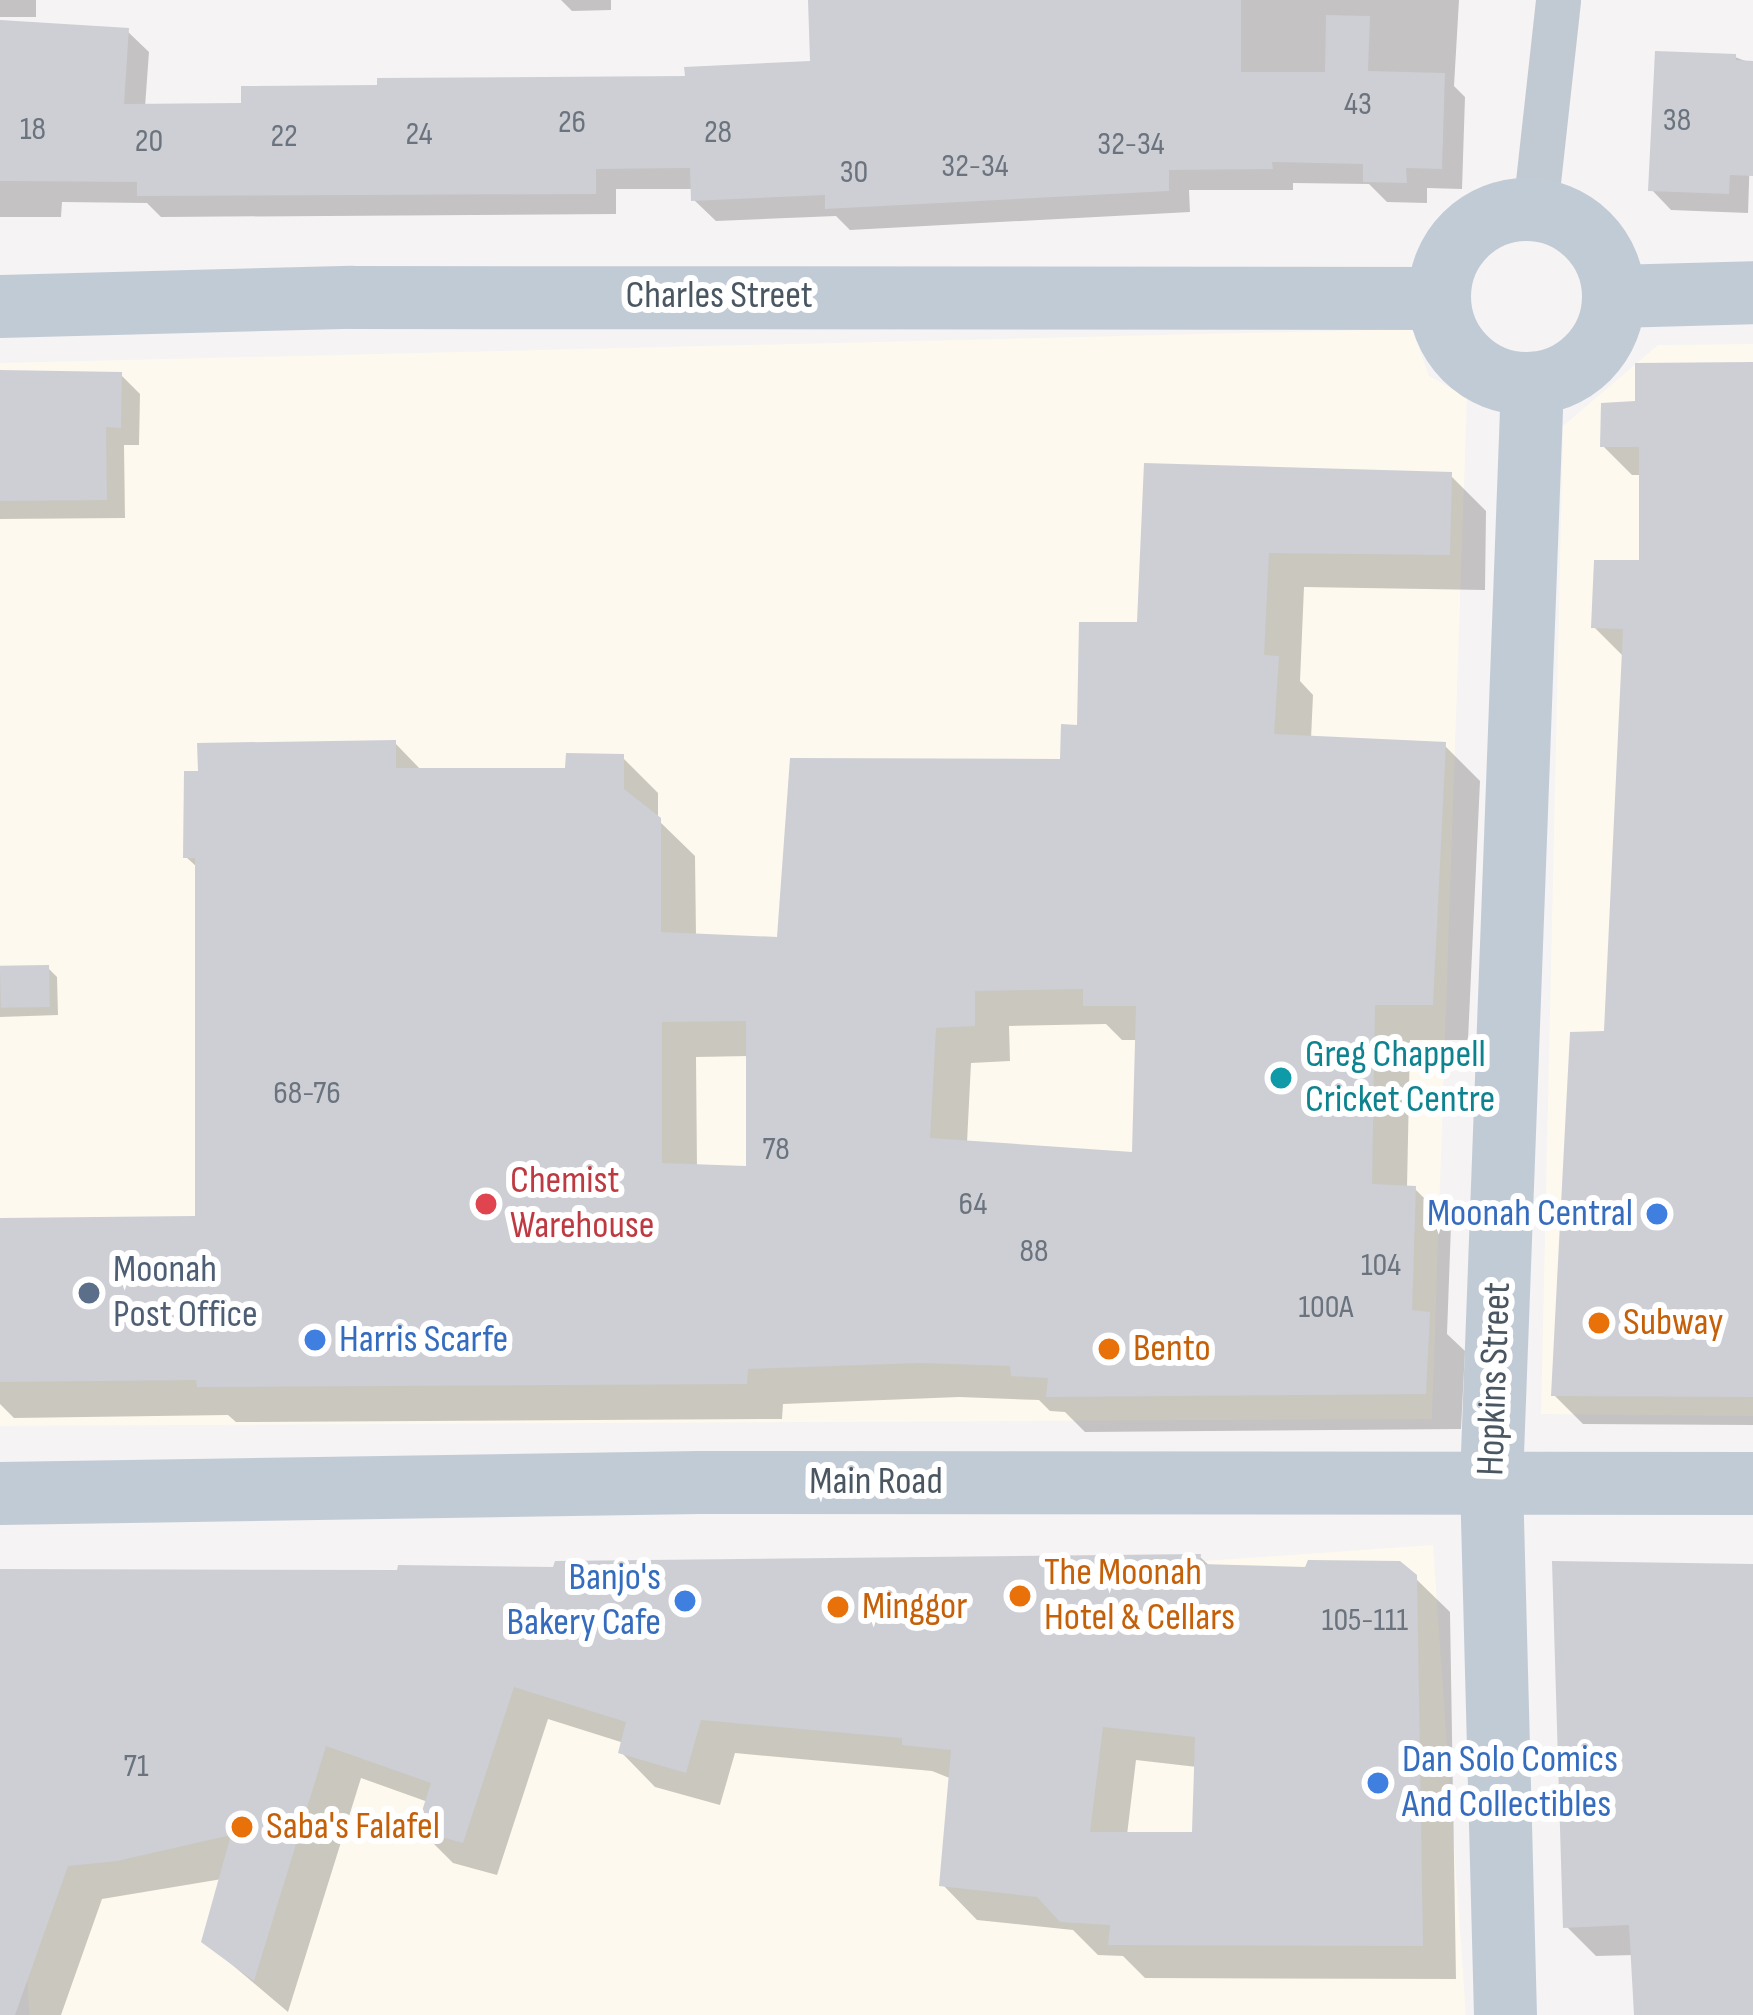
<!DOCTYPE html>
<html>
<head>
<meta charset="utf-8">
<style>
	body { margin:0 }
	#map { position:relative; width:1753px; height:2015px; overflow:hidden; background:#f5f3f3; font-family:"Sofia Sans Condensed",sans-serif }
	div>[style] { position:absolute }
	.commercial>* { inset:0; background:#fdf9ef; transform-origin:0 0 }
	.shadow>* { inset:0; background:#0003; transform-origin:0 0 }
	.building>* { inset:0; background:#cdcfd5; transform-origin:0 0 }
	.street>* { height:45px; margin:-22.5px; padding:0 22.5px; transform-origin:22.5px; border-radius:22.5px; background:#c1cad2 }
	.secondary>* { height:63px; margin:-31.5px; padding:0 31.5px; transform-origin:31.5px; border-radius:31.5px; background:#c1cbd6 }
	.secondary>.ring { margin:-31.5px; padding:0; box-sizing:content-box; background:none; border:63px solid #c1cbd6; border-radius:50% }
	.dots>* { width:33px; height:33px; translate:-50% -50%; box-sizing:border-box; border:6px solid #fff; border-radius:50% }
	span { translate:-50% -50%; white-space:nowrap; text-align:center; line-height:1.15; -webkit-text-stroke:12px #fff; paint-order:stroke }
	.number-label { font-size:33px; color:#6b747e }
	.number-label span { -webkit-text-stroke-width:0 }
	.street-label { font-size:39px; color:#4a5661 }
	.culture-label { font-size:39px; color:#0d838f }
	.left { translate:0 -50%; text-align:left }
	.health-label { font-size:39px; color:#be3a42 }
	.shop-label { font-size:39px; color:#366cbe }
	.right { translate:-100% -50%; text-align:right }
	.service-label { font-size:39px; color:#4e5e75 }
	.food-label { font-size:39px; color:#c56008 }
</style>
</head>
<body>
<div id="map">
	<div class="commercial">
		<i style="clip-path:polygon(1412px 329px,1429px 376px,1467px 397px,1432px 1419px,0 1426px,0 363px)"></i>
		<i style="clip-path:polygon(1753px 344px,1753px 1416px,1541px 1414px,1563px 426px,1658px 345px)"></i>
		<i style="left:1433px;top:1545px;width:471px;height:1433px;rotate:86deg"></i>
	</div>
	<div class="shadow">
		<i style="left:0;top:0;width:36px;height:17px"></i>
		<i style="clip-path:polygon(561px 0,611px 0,611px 10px,572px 11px)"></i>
		<i style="clip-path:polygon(811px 0,1459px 0,1454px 86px,1465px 97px,1462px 189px,1427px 188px,1427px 203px,1387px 202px,1369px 184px,1293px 183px,1293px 190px,1189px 190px,1190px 212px,850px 230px,836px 216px,716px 221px,694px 200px,694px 189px,616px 189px,616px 214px,161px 217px,147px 203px,62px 202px,61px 217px,0 217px,0 23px,127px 31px,149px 52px,145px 107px,244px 106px,688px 79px,813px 64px)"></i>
		<i style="clip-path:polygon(1735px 57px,1753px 64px,1748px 213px,1671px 210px,1651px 189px)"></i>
		<i style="clip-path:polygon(1753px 365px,1753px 1425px,1583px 1424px,1554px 1395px,1607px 1034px,1625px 658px,1594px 627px,1642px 564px,1642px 475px,1632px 475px,1603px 446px,1638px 403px)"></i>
		<i style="clip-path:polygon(0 374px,121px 375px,140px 394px,139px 445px,124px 445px,125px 518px,0 519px)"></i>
		<i style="clip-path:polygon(evenodd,1147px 466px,1450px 475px,1486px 511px,1485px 590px,1304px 587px,1300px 681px,1313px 695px,1311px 739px,1444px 745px,1480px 781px,1468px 1040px,1410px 1040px,1407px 1188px,1415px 1189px,1451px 1225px,1447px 1334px,1465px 1351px,1461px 1429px,1085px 1432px,1065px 1412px,1050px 1411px,1039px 1400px,959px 1397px,783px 1404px,782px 1419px,236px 1422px,228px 1415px,14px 1418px,0 1404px,0 1221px,198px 1219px,198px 868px,186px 857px,395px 743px,422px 771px,568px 771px,622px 757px,658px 793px,658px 820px,695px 856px,696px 936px,780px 940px,1063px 762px,1140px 625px,1147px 466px,1106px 1024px,1122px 1040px,1138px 1040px,1134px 1156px,967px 1143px,971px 1063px,1010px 1061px,1009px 1026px,1106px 1024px,1147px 466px,749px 1056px,749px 1170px,697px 1168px,696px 1057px,749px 1056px)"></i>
		<i style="clip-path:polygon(48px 968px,57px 977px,58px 1015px,0 1017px,0 970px)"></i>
		<i style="clip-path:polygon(evenodd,1200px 1557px,1211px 1567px,1414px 1577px,1450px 1612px,1456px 1979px,1145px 1978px,1123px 1956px,1098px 1955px,1073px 1930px,977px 1920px,943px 1885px,952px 1779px,932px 1771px,735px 1753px,720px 1805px,655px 1787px,621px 1752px,624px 1743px,548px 1719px,497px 1875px,453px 1863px,419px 1829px,428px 1802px,361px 1778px,288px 2012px,204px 1941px,222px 1879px,102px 1899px,61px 2015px,0 2015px,0 1572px,555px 1570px,1200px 1557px,1136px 1760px,1197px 1767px,1195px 1835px,1127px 1835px,1136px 1760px)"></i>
		<i style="clip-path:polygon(1753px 1567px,1753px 2015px,1637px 2015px,1634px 1955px,1596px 1956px,1566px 1926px)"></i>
	</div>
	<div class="building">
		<i style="clip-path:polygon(808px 0,1241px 0,1241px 72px,1325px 72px,1326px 15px,1370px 16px,1368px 71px,1445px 73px,1442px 169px,1406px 168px,1407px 183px,1363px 182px,1363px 164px,1272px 162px,1273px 169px,1169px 170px,1169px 191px,825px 209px,825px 195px,691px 201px,690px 168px,596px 169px,596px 194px,137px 196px,137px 182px,0 181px,0 20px,129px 28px,124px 104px,241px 103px,241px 86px,377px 85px,377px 78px,685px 76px,684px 67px,810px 61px)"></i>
		<i style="clip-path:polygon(1655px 51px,1736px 54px,1736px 60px,1753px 61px,1753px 176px,1730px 175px,1729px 194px,1648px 191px)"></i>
		<i style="clip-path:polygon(1753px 362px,1753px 1397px,1551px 1396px,1570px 1032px,1604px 1031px,1623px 629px,1591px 628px,1594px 560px,1639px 560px,1639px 447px,1600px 447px,1601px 403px,1635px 401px,1635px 363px)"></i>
		<i style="clip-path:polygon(0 370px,122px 372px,121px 428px,106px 427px,107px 500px,0 501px)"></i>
		<i style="clip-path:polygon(evenodd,1144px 463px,1452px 472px,1450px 555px,1269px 553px,1264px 655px,1279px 656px,1274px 734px,1446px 742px,1433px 1005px,1375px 1005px,1372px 1184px,1416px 1186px,1412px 1310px,1430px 1312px,1426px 1394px,1046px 1397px,1048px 1378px,1011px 1376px,1010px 1366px,921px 1363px,748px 1369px,747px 1384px,197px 1387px,196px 1380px,0 1382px,0 1218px,195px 1216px,195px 858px,183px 858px,184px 771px,198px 771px,197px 743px,396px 740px,396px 768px,565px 768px,566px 753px,624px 754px,624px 789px,661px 818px,661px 932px,777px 937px,790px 758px,1060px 759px,1061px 724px,1077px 725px,1079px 622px,1137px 622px,1144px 463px,1083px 989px,1083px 1006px,1136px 1006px,1132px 1152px,930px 1138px,936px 1028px,975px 1026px,975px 991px,1083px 989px,1144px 463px,746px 1021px,746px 1166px,662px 1163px,662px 1022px,746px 1021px)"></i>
		<i style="left:49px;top:965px;width:42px;height:49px;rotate:89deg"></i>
		<i style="clip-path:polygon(evenodd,1201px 1554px,1200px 1564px,1305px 1567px,1308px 1560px,1400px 1561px,1417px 1575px,1423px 1946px,1108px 1945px,1110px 1925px,1060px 1922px,1037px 1897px,939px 1886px,951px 1750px,902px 1745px,902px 1738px,701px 1720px,686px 1773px,618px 1753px,626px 1722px,514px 1687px,463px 1843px,416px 1830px,431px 1783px,326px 1746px,254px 1981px,201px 1942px,231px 1835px,117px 1861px,68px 1866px,15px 2015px,0 2015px,0 1569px,397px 1570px,398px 1565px,553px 1567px,555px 1561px,1201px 1554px,1103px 1727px,1195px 1737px,1192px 1832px,1090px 1832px,1103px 1727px)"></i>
		<i style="clip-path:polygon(1552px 1561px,1753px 1564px,1753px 2015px,1634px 2015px,1629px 1925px,1563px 1928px)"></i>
	</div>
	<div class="street">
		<i style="left:1535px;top:209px;width:210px;rotate:-83.7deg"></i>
	</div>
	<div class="secondary">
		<i class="ring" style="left:1439px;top:209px;width:111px;height:111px"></i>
		<i style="left:1614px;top:296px;width:139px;rotate:-1.6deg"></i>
		<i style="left:0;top:306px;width:352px;rotate:-1.5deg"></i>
		<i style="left:352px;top:297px;width:1087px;rotate:0.05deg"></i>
		<i style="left:0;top:1493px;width:699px;rotate:-0.9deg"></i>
		<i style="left:699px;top:1482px;width:1054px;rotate:0.05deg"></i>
		<i style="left:1505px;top:2015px;width:535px;rotate:-91.5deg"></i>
		<i style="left:1491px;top:1480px;width:1098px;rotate:-87.86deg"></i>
	</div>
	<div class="dots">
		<i style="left:1281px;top:1078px;background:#0f9aa8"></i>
		<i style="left:486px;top:1204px;background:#e0444e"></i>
		<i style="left:1657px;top:1214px;background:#3f7fe0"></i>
		<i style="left:89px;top:1293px;background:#5c6f8a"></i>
		<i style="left:1599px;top:1323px;background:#e8710a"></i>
		<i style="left:315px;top:1340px;background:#3f7fe0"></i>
		<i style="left:1109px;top:1349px;background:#e8710a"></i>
		<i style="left:1020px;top:1596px;background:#e8710a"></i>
		<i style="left:685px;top:1601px;background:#3f7fe0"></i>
		<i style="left:838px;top:1607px;background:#e8710a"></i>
		<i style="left:1378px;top:1783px;background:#3f7fe0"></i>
		<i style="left:242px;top:1827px;background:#e8710a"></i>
	</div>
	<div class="number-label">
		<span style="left:1358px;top:105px">43</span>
		<span style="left:1677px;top:121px">38</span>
		<span style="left:572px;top:123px">26</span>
		<span style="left:33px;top:130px">18</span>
		<span style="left:718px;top:133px">28</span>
		<span style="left:419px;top:135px">24</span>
		<span style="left:284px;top:137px">22</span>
		<span style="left:149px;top:142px">20</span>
		<span style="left:1131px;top:145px">32-34</span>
		<span style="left:975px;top:167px">32-34</span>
		<span style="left:854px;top:173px">30</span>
		<span style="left:307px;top:1094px">68-76</span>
		<span style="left:776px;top:1150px">78</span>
		<span style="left:973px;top:1205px">64</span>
		<span style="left:1034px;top:1252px">88</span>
		<span style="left:1381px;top:1266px">104</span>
		<span style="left:1326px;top:1308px">100A</span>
		<span style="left:1365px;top:1621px">105-111</span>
		<span style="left:136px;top:1767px">71</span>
	</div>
	<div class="street-label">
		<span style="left:719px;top:296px">Charles Street</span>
		<span style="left:1495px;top:1379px;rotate:-88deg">Hopkins Street</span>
		<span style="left:876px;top:1482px">Main Road</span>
	</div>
	<div class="culture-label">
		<span class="left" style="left:1305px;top:1078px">Greg Chappell<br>Cricket Centre</span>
	</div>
	<div class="health-label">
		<span class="left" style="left:510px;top:1204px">Chemist<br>Warehouse</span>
	</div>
	<div class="shop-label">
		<span class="right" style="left:1633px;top:1214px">Moonah Central</span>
		<span class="left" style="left:339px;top:1340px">Harris Scarfe</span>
		<span class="right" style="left:661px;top:1601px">Banjo's<br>Bakery Cafe</span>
		<span class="left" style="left:1402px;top:1783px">Dan Solo Comics<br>And Collectibles</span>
	</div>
	<div class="service-label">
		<span class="left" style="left:113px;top:1293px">Moonah<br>Post Office</span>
	</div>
	<div class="food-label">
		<span class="left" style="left:1623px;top:1323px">Subway</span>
		<span class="left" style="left:1133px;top:1349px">Bento</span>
		<span class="left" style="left:1044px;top:1596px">The Moonah<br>Hotel &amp; Cellars</span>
		<span class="left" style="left:862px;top:1607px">Minggor</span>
		<span class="left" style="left:266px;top:1827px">Saba's Falafel</span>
	</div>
</div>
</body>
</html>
